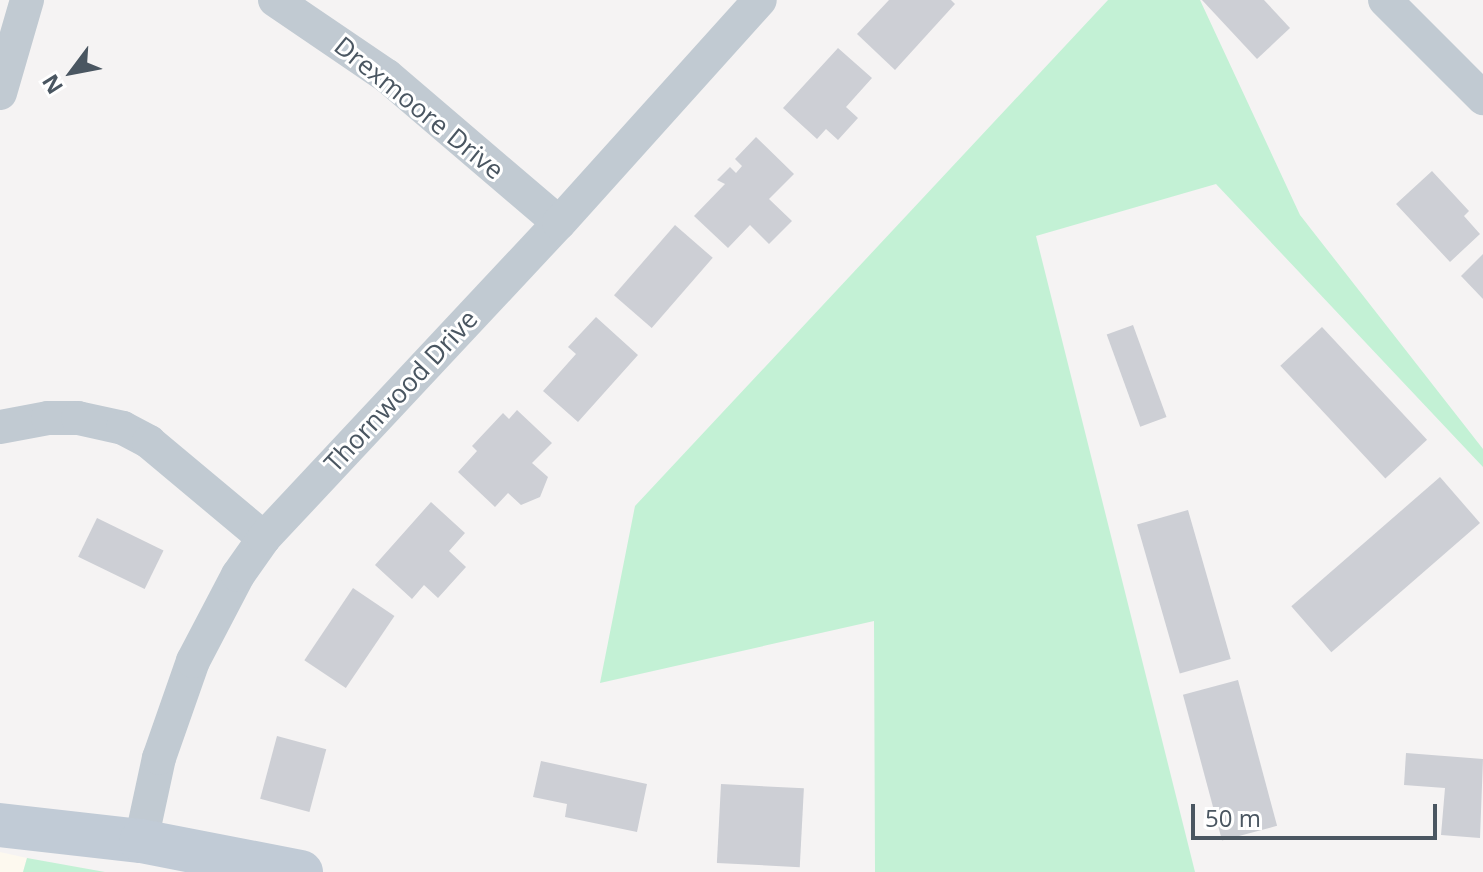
<!DOCTYPE html>
<html>
<head>
<meta charset="utf-8">
<style>
	body { margin:0 }
	#map { position:relative; width:1483px; height:872px; overflow:hidden; background:#f5f3f3; font-family:"Open Sans",sans-serif }
	div>[style] { position:absolute }
	.commercial>* { inset:0; background:#fdf9ef }
	.green>* { inset:0; background:#c3f1d5 }
	.building>* { inset:0; background:#cdcfd5; transform-origin:0 0 }
	.street>* { height:34px; margin:-17px; padding:0 17px; transform-origin:17px; border-radius:17px; background:#c1cad2 }
	.secondary>* { height:44px; margin:-22px; padding:0 22px; transform-origin:22px; border-radius:22px; background:#c1cbd6 }
	span { translate:-50% -50%; white-space:nowrap; text-align:center; line-height:1.15; -webkit-text-stroke:6px #fff; paint-order:stroke }
	.street-label { font-size:26px; color:#4a5661 }
	.north { position:absolute; left:32px; top:32px; width:80px; height:80px; -webkit-text-stroke:6px #fff; paint-order:stroke; rotate:238deg; font-size:22px; font-weight:700; line-height:32px; text-align:center; color:#4a5661 }
	.north::after { content:''; display:block; margin:auto; width:28px; height:36px; background:#4a5661; clip-path:polygon(50% 0,100% 100%,50% 72%,0 100%) }
	.scale { position:absolute; left:1191px; top:804px; width:246px; height:36px; box-sizing:border-box; border:4px solid #4a5661; border-top:0; padding-left:10px; font-size:24px; line-height:28px; white-space:nowrap; color:#4a5661; -webkit-text-stroke:6px #fff; paint-order:stroke }
</style>
</head>
<body>
<div id="map">
	<div class="commercial">
		<i style="clip-path:polygon(0 852px,27px 858px,23px 872px,0 872px)"></i>
	</div>
	<div class="green">
		<i style="clip-path:polygon(1108px 0,1200px 0,1300px 215px,1483px 449px,1483px 467px,1216px 184px,1036px 236px,1195px 872px,875px 872px,874px 621px,600px 683px,635px 506px)"></i>
		<i style="clip-path:polygon(27px 858px,105px 872px,23px 872px)"></i>
	</div>
	<div class="building">
		<i style="clip-path:polygon(889px 0,951px 0,955px 4px,895px 70px,857px 34px)"></i>
		<i style="clip-path:polygon(1202px 0,1264px 0,1290px 28px,1257px 59px)"></i>
		<i style="clip-path:polygon(838px 48px,872px 78px,846px 107px,858px 118px,838px 140px,826px 129px,817px 139px,783px 108px)"></i>
		<i style="clip-path:polygon(756px 137px,794px 174px,769px 199px,792px 221px,769px 244px,750px 225px,728px 248px,694px 216px,725px 184px,717px 180px,730px 167px,736px 173px,742px 166px,735px 159px)"></i>
		<i style="clip-path:polygon(1432px 171px,1469px 211px,1464px 216px,1480px 234px,1450px 262px,1396px 204px)"></i>
		<i style="left:675px;top:225px;width:50px;height:93px;rotate:41deg"></i>
		<i style="clip-path:polygon(1483px 254px,1483px 299px,1461px 276px)"></i>
		<i style="clip-path:polygon(596px 317px,638px 355px,578px 422px,543px 391px,576px 354px,568px 347px)"></i>
		<i style="left:1133px;top:325px;width:98px;height:28px;rotate:70deg"></i>
		<i style="left:1322px;top:327px;width:154px;height:57px;rotate:47deg"></i>
		<i style="clip-path:polygon(517px 410px,552px 443px,532px 463px,548px 477px,540px 497px,521px 505px,508px 493px,495px 507px,458px 472px,477px 451px,472px 446px,503px 413px,509px 419px)"></i>
		<i style="left:1440px;top:477px;width:61px;height:197px;rotate:49deg"></i>
		<i style="clip-path:polygon(431px 502px,465px 533px,449px 551px,466px 567px,438px 598px,424px 585px,412px 599px,375px 565px)"></i>
		<i style="left:1188px;top:510px;width:155px;height:53px;rotate:74deg"></i>
		<i style="left:97px;top:518px;width:74px;height:43px;rotate:26deg"></i>
		<i style="left:353px;top:588px;width:50px;height:87px;rotate:34deg"></i>
		<i style="left:1238px;top:680px;width:151px;height:57px;rotate:75deg"></i>
		<i style="left:277px;top:736px;width:51px;height:65px;rotate:15deg"></i>
		<i style="clip-path:polygon(1406px 753px,1483px 759px,1480px 838px,1441px 835px,1445px 788px,1404px 785px)"></i>
		<i style="clip-path:polygon(541px 761px,647px 784px,637px 832px,565px 817px,567px 804px,533px 797px)"></i>
		<i style="left:721px;top:784px;width:83px;height:79px;rotate:3deg"></i>
	</div>
	<div class="street">
		<i style="left:275px;top:0;width:135px;rotate:34.2deg"></i>
		<i style="left:387px;top:76px;width:226px;rotate:40.5deg"></i>
		<i style="left:1385px;top:0;width:139px;rotate:45deg"></i>
		<i style="left:0;top:93px;width:97px;rotate:-73.8deg"></i>
		<i style="left:0;top:427px;width:49px;rotate:-10.6deg"></i>
		<i style="left:48px;top:418px;width:30px"></i>
		<i style="left:78px;top:418px;width:46px;rotate:12.5deg"></i>
		<i style="left:123px;top:428px;width:30px;rotate:28deg"></i>
		<i style="left:149px;top:442px;width:150px;rotate:39.9deg"></i>
		<i style="left:141px;top:841px;width:85px;rotate:-77.8deg"></i>
		<i style="left:159px;top:758px;width:103px;rotate:-70.7deg"></i>
		<i style="left:193px;top:661px;width:97px;rotate:-62.4deg"></i>
		<i style="left:238px;top:575px;width:45px;rotate:-54.9deg"></i>
		<i style="left:264px;top:538px;width:432px;rotate:-46.9deg"></i>
		<i style="left:559px;top:223px;width:300px;rotate:-48deg"></i>
	</div>
	<div class="secondary">
		<i style="left:0;top:825px;width:142px;rotate:6.5deg"></i>
		<i style="left:141px;top:841px;width:163px;rotate:11deg"></i>
	</div>
	<div class="street-label">
		<span style="left:419px;top:108px;rotate:39deg">Drexmoore Drive</span>
		<span style="left:401px;top:391px;rotate:-47deg">Thornwood Drive</span>
	</div>
	<div class="north">N</div>
	<div class="scale">50 m</div>
</div>
</body>
</html>
